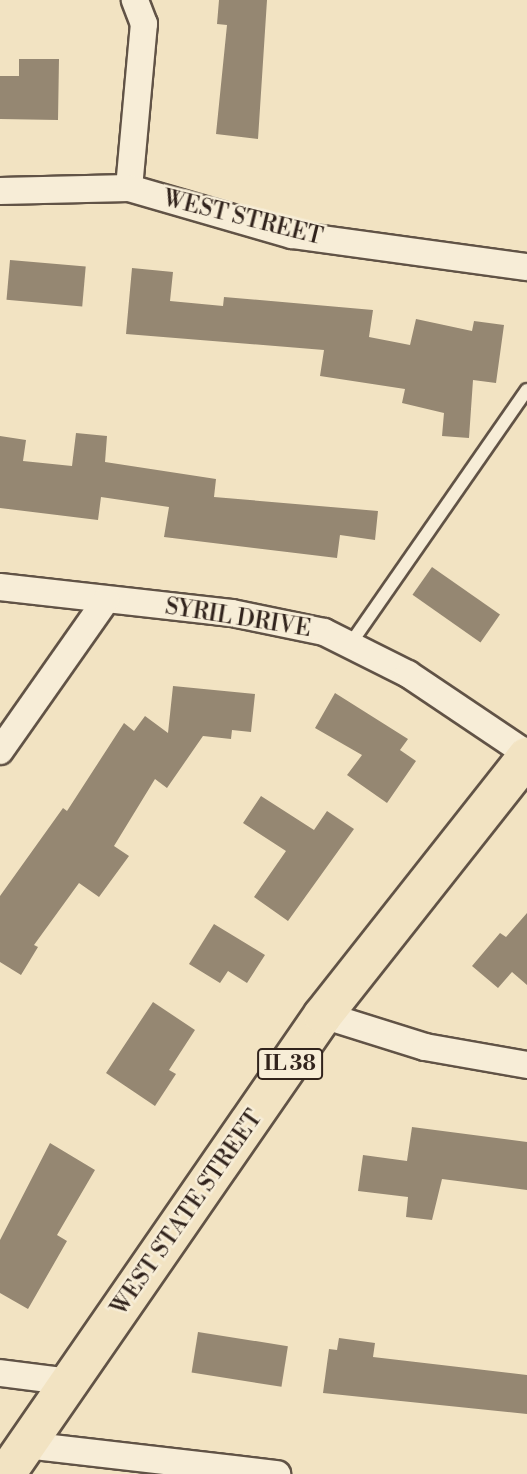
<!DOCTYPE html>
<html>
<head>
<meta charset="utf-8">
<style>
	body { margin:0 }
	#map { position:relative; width:527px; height:1474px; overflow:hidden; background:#f2e3c2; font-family:"Libre Bodoni",serif }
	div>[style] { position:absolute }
	.building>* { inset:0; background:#958772; transform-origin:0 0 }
	.roads { filter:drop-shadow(2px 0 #615346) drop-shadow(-2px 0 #615346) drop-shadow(0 2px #615346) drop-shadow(0 -2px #615346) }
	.lane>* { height:12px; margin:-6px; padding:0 6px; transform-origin:6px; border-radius:6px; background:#f7edd7 }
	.street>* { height:26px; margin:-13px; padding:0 13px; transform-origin:13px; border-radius:13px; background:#f7edd7 }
	.primary>* { height:38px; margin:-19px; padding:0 19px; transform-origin:19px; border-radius:19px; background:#f2e3c2 }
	span { translate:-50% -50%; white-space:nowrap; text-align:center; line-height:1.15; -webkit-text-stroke:5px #f7edd7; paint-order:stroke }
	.shield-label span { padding:2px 5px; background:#f7edd7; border:2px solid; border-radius:5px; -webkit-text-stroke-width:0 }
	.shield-label { font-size:21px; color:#31231c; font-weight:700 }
	.street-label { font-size:23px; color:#31231c }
</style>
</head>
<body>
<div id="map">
	<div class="building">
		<i style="clip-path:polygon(219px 0,267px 0,258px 139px,216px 134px,227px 25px,217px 24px)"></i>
		<i style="clip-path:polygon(19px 59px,59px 59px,58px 120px,0 119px,0 76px,19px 76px)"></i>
		<i style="left:10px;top:260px;width:76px;height:40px;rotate:5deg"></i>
		<i style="clip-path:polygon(132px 268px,173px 272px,170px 301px,223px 306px,224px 297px,373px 310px,369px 337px,410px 345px,416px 319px,472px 331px,474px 321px,504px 325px,496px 383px,473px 380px,469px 438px,442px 436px,444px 413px,402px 403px,405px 389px,320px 376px,324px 350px,126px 334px)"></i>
		<i style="clip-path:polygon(76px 433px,107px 436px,105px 462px,216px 479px,214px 497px,378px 511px,375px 540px,340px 535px,337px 558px,164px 537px,169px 507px,101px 497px,98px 520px,0 508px,0 436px,26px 440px,23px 461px,72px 466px)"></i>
		<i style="left:432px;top:567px;width:83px;height:34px;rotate:35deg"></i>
		<i style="clip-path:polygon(173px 686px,255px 694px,251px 732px,232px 730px,231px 739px,203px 736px,167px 788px,155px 779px,114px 846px,129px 856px,99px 897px,79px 883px,34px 945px,38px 947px,21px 975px,0 962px,0 896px,63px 808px,67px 811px,124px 723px,134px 731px,145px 716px,168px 733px)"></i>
		<i style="clip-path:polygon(335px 693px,408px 739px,400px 750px,416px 761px,387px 803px,347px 775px,362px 755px,315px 728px)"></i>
		<i style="clip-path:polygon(261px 796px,314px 830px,327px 811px,354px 829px,288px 921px,254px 897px,286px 851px,243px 823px)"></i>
		<i style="clip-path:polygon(527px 913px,527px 985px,512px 972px,498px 988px,472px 966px,500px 933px,506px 937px)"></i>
		<i style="clip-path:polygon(214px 924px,265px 955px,247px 983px,228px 971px,220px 983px,189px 964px)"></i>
		<i style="clip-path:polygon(153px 1002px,195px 1030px,169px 1070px,176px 1074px,155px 1106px,106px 1073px)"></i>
		<i style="clip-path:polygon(412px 1127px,527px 1142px,527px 1190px,442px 1179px,432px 1220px,406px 1217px,408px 1197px,358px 1191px,363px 1155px,407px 1161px)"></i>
		<i style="clip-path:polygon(50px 1143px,95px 1170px,57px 1235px,67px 1241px,28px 1309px,0 1293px,0 1240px)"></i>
		<i style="left:198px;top:1332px;width:91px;height:41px;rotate:9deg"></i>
		<i style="clip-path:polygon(339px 1338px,375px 1343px,373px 1357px,527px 1375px,527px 1414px,323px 1393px,329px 1349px,337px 1350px)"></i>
	</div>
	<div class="roads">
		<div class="lane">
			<i style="left:351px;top:643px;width:308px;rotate:-55.2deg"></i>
		</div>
		<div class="street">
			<i style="left:129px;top:188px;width:165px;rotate:-84.8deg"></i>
			<i style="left:144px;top:24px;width:26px;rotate:-111deg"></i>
			<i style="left:0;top:191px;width:129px;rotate:-1.3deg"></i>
			<i style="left:129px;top:188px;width:170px;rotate:16.1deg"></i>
			<i style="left:292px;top:235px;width:237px;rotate:7.8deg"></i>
			<i style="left:0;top:587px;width:233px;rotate:6.4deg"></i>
			<i style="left:232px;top:613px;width:94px;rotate:11.7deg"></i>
			<i style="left:324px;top:632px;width:94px;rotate:26.6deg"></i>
			<i style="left:408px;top:674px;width:143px;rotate:33.9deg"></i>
			<i style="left:0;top:751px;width:184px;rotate:-54.9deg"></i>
			<i style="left:323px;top:1015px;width:107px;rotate:17.4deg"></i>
			<i style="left:425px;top:1047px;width:104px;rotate:10deg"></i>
			<i style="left:0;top:1373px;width:71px;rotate:7.3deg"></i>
			<i style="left:26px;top:1445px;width:253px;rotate:6.6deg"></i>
		</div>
		<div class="primary">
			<i style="left:6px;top:1474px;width:558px;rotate:-55.37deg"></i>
			<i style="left:323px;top:1015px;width:329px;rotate:-51.7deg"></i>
		</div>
	</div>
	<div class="shield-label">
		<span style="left:290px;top:1064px">IL 38</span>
	</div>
	<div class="street-label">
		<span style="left:243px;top:218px;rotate:14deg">WEST STREET</span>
		<span style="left:238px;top:618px;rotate:9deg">SYRIL DRIVE</span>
		<span style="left:187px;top:1213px;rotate:-55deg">WEST STATE STREET</span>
	</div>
</div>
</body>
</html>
